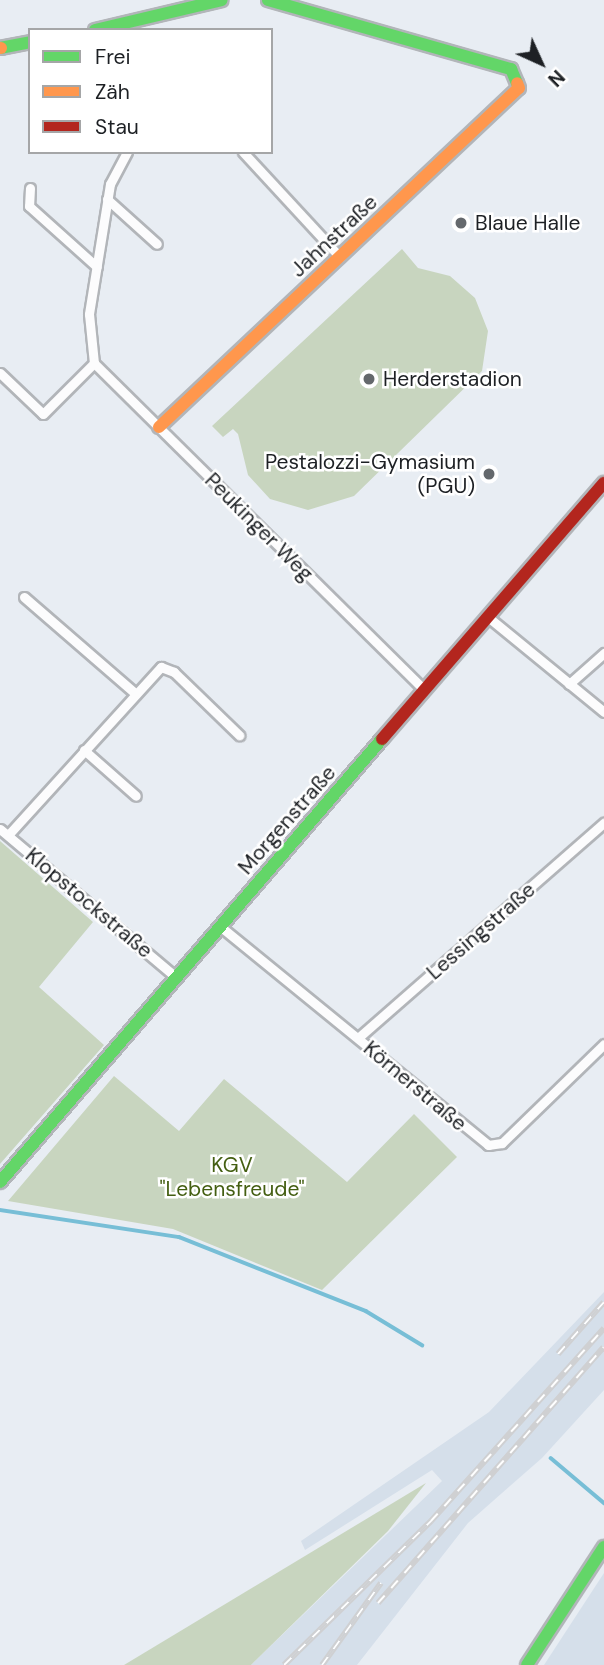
<!DOCTYPE html>
<html>
<head>
<meta charset="utf-8">
<style>
	body { margin:0 }
	#map { position:relative; width:604px; height:1665px; overflow:hidden; background:#e8edf3; font-family:"DM Sans",sans-serif }
	div>[style] { position:absolute }
	.built>* { inset:0; background:#d5dfea }
	.green>* { inset:0; background:#c8d5bf }
	.stream>* { height:3.5px; margin:-1.75px; padding:0 1.75px; transform-origin:1.75px; border-radius:1.75px; background:#77bed6 }
	.roads { filter:drop-shadow(2px 0 #b2b5b9) drop-shadow(-2px 0 #b2b5b9) drop-shadow(0 2px #b2b5b9) drop-shadow(0 -2px #b2b5b9) }
	.street>* { height:9px; margin:-4.5px; padding:0 4.5px; transform-origin:4.5px; border-radius:4.5px; background:#fcfcfd }
	.fast>* { height:12px; margin:-6px; padding:0 6px; transform-origin:6px; border-radius:6px; background:#63d668 }
	.slow>* { height:12px; margin:-6px; padding:0 6px; transform-origin:6px; border-radius:6px; background:#ff974d }
	.jam>* { height:12px; margin:-6px; padding:0 6px; transform-origin:6px; border-radius:6px; background:#b3261e }
	.rail>* { height:6px; margin-top:-3px; transform-origin:0; background:repeating-linear-gradient(90deg,#fff 0 10px,#cfd0d2 0 20px); box-sizing:border-box; border-block:2px solid #cfd0d2 }
	.dots>* { width:19px; height:19px; translate:-50% -50%; box-sizing:border-box; border:4px solid #fff; border-radius:50% }
	span { translate:-50% -50%; white-space:nowrap; text-align:center; line-height:1.15; -webkit-text-stroke:5px #fff; paint-order:stroke }
	.poi-label { font-size:21px; color:#1d2024 }
	.left { translate:0 -50%; text-align:left }
	.right { translate:-100% -50%; text-align:right }
	.street-label { font-size:21px; color:#1d2024 }
	.park-label { font-size:21px; color:#445f12 }
	.legend { position:absolute; left:28px; top:28px; width:245px; height:126px; box-sizing:border-box; background:#fff; border:2px solid #a5a6a7; margin:0; padding:9px 12px; list-style:none; font-size:21px; color:#1d2024 }
	.legend li { display:flex; align-items:center; gap:14px; height:35px }
	.legend b { width:35px; border:2px solid #a5a6a7 }
	.north { position:absolute; left:506px; top:28px; width:70px; height:70px; -webkit-text-stroke:5px #fff; paint-order:stroke; rotate:135deg; font-size:19px; font-weight:700; line-height:28px; text-align:center; color:#1d2024 }
	.north::after { content:''; display:block; margin:auto; width:24px; height:32px; background:#1d2024; clip-path:polygon(50% 0,100% 100%,50% 72%,0 100%) }
</style>
</head>
<body>
<div id="map">
	<div class="built">
		<i style="clip-path:polygon(604px 1292px,604px 1390px,542px 1458px,468px 1523px,357px 1665px,251px 1665px,442px 1481px,432px 1470px,305px 1550px,301px 1541px,489px 1412px)"></i>
		<i style="clip-path:polygon(604px 1573px,604px 1665px,544px 1665px)"></i>
	</div>
	<div class="green">
		<i style="clip-path:polygon(402px 249px,418px 268px,450px 276px,475px 298px,488px 331px,482px 371px,354px 496px,308px 510px,270px 499px,248px 475px,238px 434px,233px 429px,223px 437px,212px 426px)"></i>
		<i style="clip-path:polygon(0 841px,93px 922px,39px 987px,104px 1045px,0 1164px)"></i>
		<i style="clip-path:polygon(114px 1076px,179px 1131px,224px 1079px,347px 1182px,414px 1114px,457px 1157px,322px 1290px,173px 1229px,8px 1201px)"></i>
		<i style="clip-path:polygon(426px 1483px,388px 1531px,251px 1665px,124px 1665px)"></i>
	</div>
	<div class="stream">
		<i style="left:0;top:1210px;width:181px;rotate:8.6deg"></i>
		<i style="left:179px;top:1237px;width:201px;rotate:21.6deg"></i>
		<i style="left:366px;top:1311px;width:66px;rotate:31.3deg"></i>
		<i style="left:551px;top:1458px;width:70px;rotate:40.3deg"></i>
	</div>
	<div class="roads">
		<div class="street">
			<i style="left:127px;top:152px;width:36px;rotate:118deg"></i>
			<i style="left:110px;top:184px;width:132px;rotate:99.2deg"></i>
			<i style="left:89px;top:314px;width:49px;rotate:84.2deg"></i>
			<i style="left:94px;top:363px;width:465px;rotate:44.7deg"></i>
			<i style="left:243px;top:152px;width:143px;rotate:47.3deg"></i>
			<i style="left:30px;top:188px;width:18px;rotate:93deg"></i>
			<i style="left:29px;top:206px;width:91px;rotate:41.9deg"></i>
			<i style="left:107px;top:199px;width:67px;rotate:42deg"></i>
			<i style="left:0;top:373px;width:59px;rotate:43.6deg"></i>
			<i style="left:43px;top:414px;width:72px;rotate:-45deg"></i>
			<i style="left:24px;top:597px;width:147px;rotate:40.9deg"></i>
			<i style="left:488px;top:617px;width:150px;rotate:39.3deg"></i>
			<i style="left:569px;top:684px;width:47px;rotate:-41.5deg"></i>
			<i style="left:84px;top:750px;width:69px;rotate:41.5deg"></i>
			<i style="left:0;top:829px;width:231px;rotate:40.1deg"></i>
			<i style="left:9px;top:834px;width:226px;rotate:-47.7deg"></i>
			<i style="left:161px;top:667px;width:14px;rotate:21deg"></i>
			<i style="left:174px;top:672px;width:91px;rotate:44.1deg"></i>
			<i style="left:221px;top:927px;width:345px;rotate:39.2deg"></i>
			<i style="left:488px;top:1145px;width:14px;rotate:-8deg"></i>
			<i style="left:502px;top:1143px;width:142px;rotate:-44.1deg"></i>
			<i style="left:358px;top:1038px;width:327px;rotate:-41.2deg"></i>
		</div>
		<div class="fast">
			<i style="left:268px;top:0;width:253px;rotate:15.9deg"></i>
			<i style="left:511px;top:69px;width:15px;rotate:67deg"></i>
			<i style="left:95px;top:30px;width:130px;rotate:-13.3deg"></i>
			<i style="left:0;top:48px;width:31px;rotate:-11deg"></i>
			<i style="left:0;top:1182px;width:585px;rotate:-49.23deg"></i>
			<i style="left:527px;top:1665px;width:141px;rotate:-56.9deg"></i>
		</div>
		<div class="slow">
			<i style="left:0;top:48px;width:1px"></i>
			<i style="left:159px;top:427px;width:494px;rotate:-43.3deg"></i>
			<i style="left:519px;top:88px;width:5px;rotate:-112deg"></i>
		</div>
		<div class="jam">
			<i style="left:382px;top:739px;width:339px;rotate:-49.1deg"></i>
		</div>
	</div>
	<div class="rail">
		<i style="left:558px;top:1354px;width:69px;rotate:-48.5deg"></i>
		<i style="left:378px;top:1603px;width:341px;rotate:-48.6deg"></i>
		<i style="left:284px;top:1665px;width:206px;rotate:-44.4deg"></i>
		<i style="left:431px;top:1521px;width:259px;rotate:-48.1deg"></i>
		<i style="left:322px;top:1665px;width:101px;rotate:-54.3deg"></i>
	</div>
	<div class="dots">
		<i style="left:461px;top:223px;background:#64686c"></i>
		<i style="left:369px;top:379px;background:#64686c"></i>
		<i style="left:489px;top:474px;background:#64686c"></i>
	</div>
	<div class="poi-label">
		<span class="left" style="left:475px;top:223px">Blaue Halle</span>
		<span class="left" style="left:383px;top:379px">Herderstadion</span>
		<span class="right" style="left:475px;top:474px">Pestalozzi-Gymasium<br>(PGU)</span>
	</div>
	<div class="street-label">
		<span style="left:334px;top:236px;rotate:-43deg">Jahnstraße</span>
		<span style="left:259px;top:527px;rotate:45deg">Peukinger Weg</span>
		<span style="left:287px;top:820px;rotate:-49deg">Morgenstraße</span>
		<span style="left:89px;top:903px;rotate:40deg">Klopstockstraße</span>
		<span style="left:481px;top:931px;rotate:-41deg">Lessingstraße</span>
		<span style="left:415px;top:1086px;rotate:40deg">Körnerstraße</span>
	</div>
	<div class="park-label">
		<span style="left:232px;top:1177px">KGV<br>"Lebensfreude"</span>
	</div>
	<ul class="legend">
	<li><b style="height:9px;background:#63d668"></b>Frei</li>
	<li><b style="height:9px;background:#ff974d"></b>Zäh</li>
	<li><b style="height:9px;background:#b3261e"></b>Stau</li>
	</ul>
	<div class="north">N</div>
</div>
</body>
</html>
